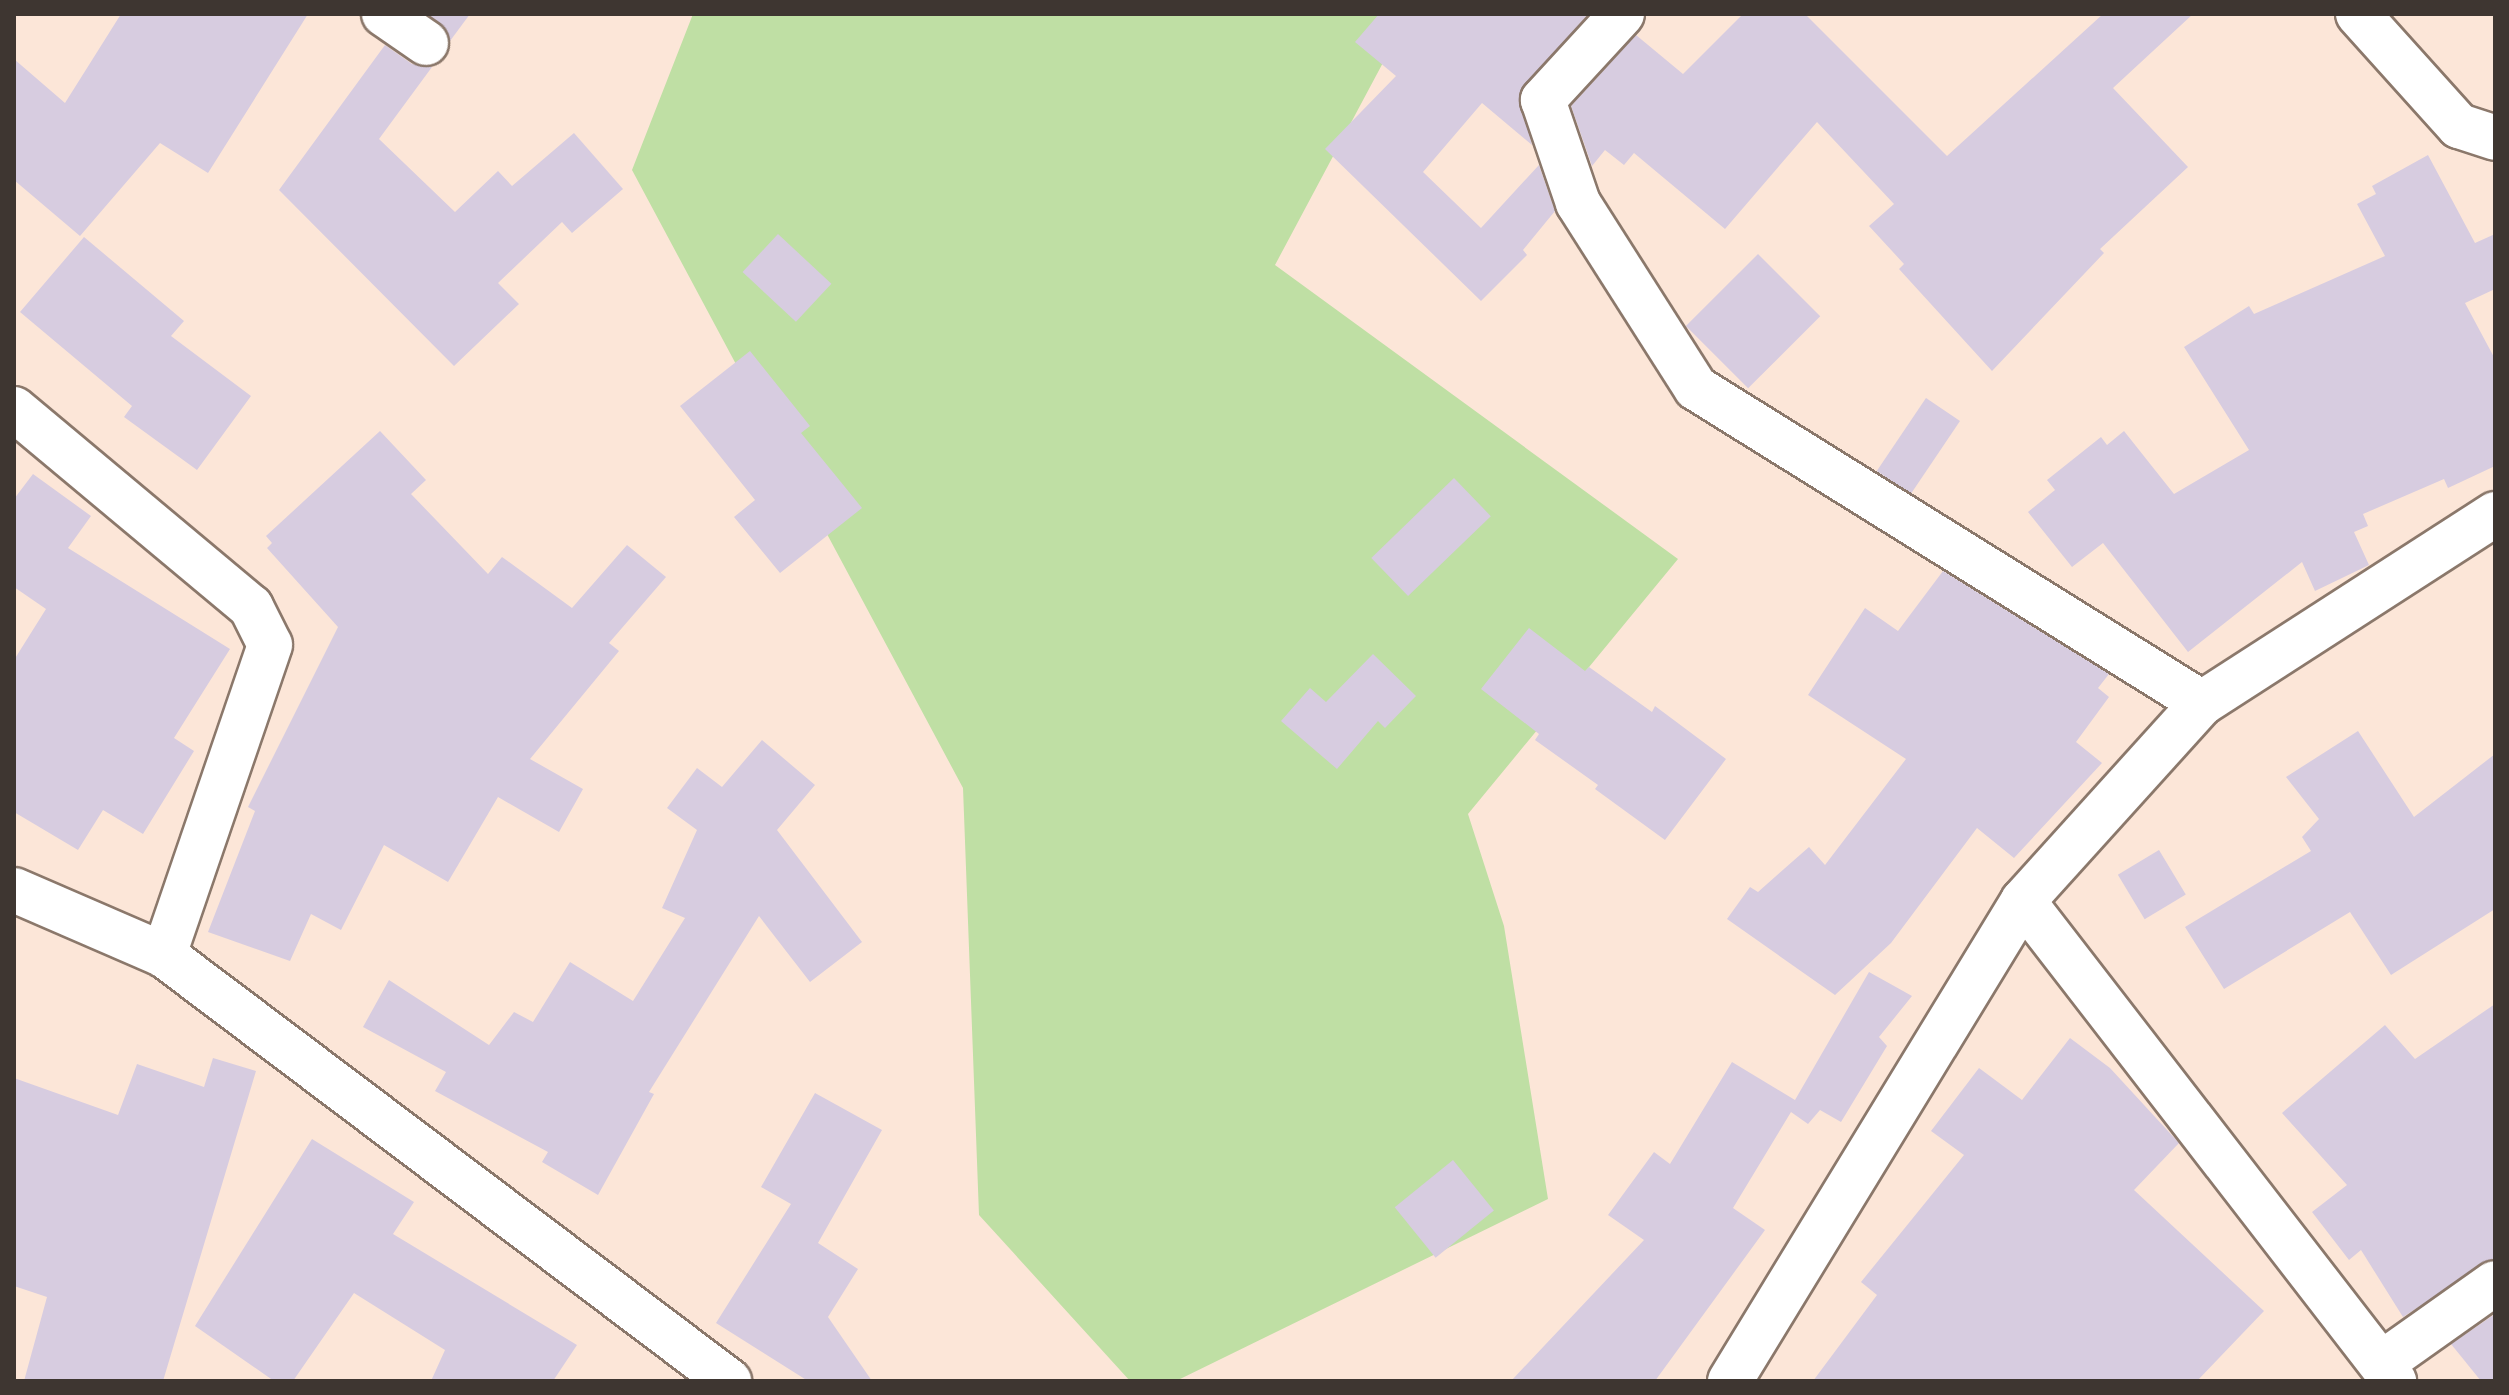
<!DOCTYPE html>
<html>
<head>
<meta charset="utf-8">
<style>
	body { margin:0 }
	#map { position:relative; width:2509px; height:1395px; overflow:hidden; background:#fce6d8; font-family:Barlow,sans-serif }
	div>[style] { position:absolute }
	.green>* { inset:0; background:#bfdfa4 }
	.building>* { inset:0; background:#d7cce0; transform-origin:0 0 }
	.roads { filter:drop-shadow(2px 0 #8b786b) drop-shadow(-2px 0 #8b786b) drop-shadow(0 2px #8b786b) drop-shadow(0 -2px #8b786b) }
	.street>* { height:44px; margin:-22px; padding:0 22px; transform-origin:22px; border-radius:22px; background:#fff }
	span { translate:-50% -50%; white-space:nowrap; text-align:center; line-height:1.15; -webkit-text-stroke:7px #fce6d8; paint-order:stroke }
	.frame { position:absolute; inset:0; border:16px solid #3e3631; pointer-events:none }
</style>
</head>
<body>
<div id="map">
	<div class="green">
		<i style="clip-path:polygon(693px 14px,1409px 14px,1275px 265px,1678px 559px,1468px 814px,1504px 926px,1548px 1199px,1176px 1381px,1130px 1381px,979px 1215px,963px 788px,632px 170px)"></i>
	</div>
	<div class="building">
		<i style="clip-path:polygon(121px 14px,308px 14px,208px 173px,160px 143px,80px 236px,14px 180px,14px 59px,65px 103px)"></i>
		<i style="clip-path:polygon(428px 14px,470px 14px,450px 41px)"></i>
		<i style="clip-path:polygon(1379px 14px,1588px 14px,1519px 94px,1532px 145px,1482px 103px,1423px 172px,1481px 228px,1539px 165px,1555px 211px,1523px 250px,1527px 255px,1481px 301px,1325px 149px,1396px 76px,1355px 42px)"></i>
		<i style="clip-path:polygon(1743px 14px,1805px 14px,1947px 156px,2103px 14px,2193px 14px,2113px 88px,2188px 167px,2100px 249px,2104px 253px,1992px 371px,1899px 269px,1904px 264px,1869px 226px,1894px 204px,1817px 122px,1725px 229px,1634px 153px,1624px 165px,1605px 150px,1592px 166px,1571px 106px,1636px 35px,1683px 74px)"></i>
		<i style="clip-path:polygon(385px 45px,412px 64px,432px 67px,379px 139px,455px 212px,498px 171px,512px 186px,574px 133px,623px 189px,572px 233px,562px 222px,498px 283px,519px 304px,454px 366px,279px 190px)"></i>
		<i style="clip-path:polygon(2428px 155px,2475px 243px,2495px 234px,2495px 289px,2465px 303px,2495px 359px,2495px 466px,2448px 488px,2444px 479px,2363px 514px,2368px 526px,2354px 532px,2369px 565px,2315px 591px,2302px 562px,2188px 652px,2103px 543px,2072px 567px,2028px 512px,2055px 490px,2047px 480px,2101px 437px,2107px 445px,2124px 431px,2174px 494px,2249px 450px,2184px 347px,2249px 306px,2254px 314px,2385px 256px,2357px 204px,2376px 194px,2372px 186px)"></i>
		<i style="left:778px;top:234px;width:73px;height:52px;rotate:43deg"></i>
		<i style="clip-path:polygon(84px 237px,184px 321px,171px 336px,251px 396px,197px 470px,124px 417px,132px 406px,20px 312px)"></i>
		<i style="left:1758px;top:254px;width:88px;height:102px;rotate:45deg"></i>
		<i style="clip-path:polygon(750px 351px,810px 426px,801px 433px,862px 508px,780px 573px,734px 517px,755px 500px,680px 406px)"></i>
		<i style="left:1926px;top:398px;width:41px;height:88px;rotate:34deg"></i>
		<i style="clip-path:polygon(380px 431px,426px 480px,411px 494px,488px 574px,502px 557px,572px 608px,627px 545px,666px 577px,609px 643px,619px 651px,530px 759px,583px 789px,559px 832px,498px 797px,448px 882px,384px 845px,341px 930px,311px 914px,290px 961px,208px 932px,255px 811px,248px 807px,338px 627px,267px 548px,272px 543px,266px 536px)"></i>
		<i style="clip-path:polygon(33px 474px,91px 516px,68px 548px,230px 649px,174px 738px,194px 751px,143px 834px,103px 810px,78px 850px,14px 812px,14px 660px,46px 609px,14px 587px,14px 499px)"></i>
		<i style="left:1454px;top:478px;width:53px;height:115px;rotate:46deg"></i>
		<i style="clip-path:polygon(1943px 571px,2109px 674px,2098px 688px,2109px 697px,2076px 742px,2102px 763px,2014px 858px,1977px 828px,1891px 943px,1835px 995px,1727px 919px,1750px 887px,1758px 892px,1809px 847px,1825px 865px,1906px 759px,1808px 695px,1865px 608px,1898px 631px)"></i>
		<i style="clip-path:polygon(1529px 628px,1585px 671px,1589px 667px,1652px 712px,1655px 706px,1726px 759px,1665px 840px,1595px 789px,1598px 785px,1535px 740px,1539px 734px,1481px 689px)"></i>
		<i style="clip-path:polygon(1373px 654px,1416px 696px,1385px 728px,1378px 721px,1337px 769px,1281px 721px,1310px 688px,1326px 702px)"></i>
		<i style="clip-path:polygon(2358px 731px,2414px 817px,2495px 754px,2495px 909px,2391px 975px,2350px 912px,2224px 989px,2185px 927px,2311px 851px,2302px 837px,2319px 819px,2286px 777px)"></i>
		<i style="clip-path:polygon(762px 740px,815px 785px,777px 830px,862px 942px,810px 982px,759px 916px,649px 1092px,654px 1094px,598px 1195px,542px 1162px,548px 1152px,435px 1091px,446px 1072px,363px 1027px,389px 980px,489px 1045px,514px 1012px,533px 1022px,570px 962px,633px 1001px,685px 918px,662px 908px,697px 830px,667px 808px,697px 768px,722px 787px)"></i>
		<i style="left:2159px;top:850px;width:52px;height:48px;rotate:59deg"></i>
		<i style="clip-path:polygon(1869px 972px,1912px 996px,1879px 1037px,1887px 1046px,1841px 1122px,1820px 1110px,1808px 1124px,1791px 1112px,1733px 1208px,1765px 1230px,1655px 1381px,1511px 1381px,1644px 1240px,1608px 1215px,1654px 1152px,1670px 1164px,1732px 1062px,1795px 1100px)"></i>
		<i style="clip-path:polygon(2495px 1004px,2495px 1258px,2403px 1317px,2361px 1250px,2349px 1260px,2312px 1212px,2347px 1185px,2282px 1113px,2385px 1025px,2415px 1059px)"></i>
		<i style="clip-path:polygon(2070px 1038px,2110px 1068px,2179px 1143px,2134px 1190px,2264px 1311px,2197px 1381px,1813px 1381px,1877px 1295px,1861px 1282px,1964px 1155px,1931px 1131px,1979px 1068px,2022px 1100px)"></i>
		<i style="clip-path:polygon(213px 1058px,256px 1071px,163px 1381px,24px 1381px,47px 1297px,14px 1286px,14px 1078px,118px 1115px,137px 1064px,204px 1087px)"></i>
		<i style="clip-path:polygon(815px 1093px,882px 1130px,818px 1243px,858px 1269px,828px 1317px,872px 1381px,808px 1381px,716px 1323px,791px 1204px,761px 1187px)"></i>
		<i style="clip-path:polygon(312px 1139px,414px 1202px,393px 1234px,577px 1345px,553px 1381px,431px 1381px,445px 1350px,354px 1293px,293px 1381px,274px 1381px,195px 1326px)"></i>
		<i style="left:1453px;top:1160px;width:65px;height:75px;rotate:51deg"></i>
		<i style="clip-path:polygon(2495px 1314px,2495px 1381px,2481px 1381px,2451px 1344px)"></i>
	</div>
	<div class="roads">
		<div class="street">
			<i style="left:384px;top:14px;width:51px;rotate:34.6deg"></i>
			<i style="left:1622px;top:14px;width:117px;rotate:132.6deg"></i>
			<i style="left:1543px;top:100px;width:109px;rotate:71.2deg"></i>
			<i style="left:1578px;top:203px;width:219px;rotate:57.5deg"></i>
			<i style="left:1696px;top:388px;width:596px;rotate:31.9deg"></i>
			<i style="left:2358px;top:14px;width:151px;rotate:48deg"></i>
			<i style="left:2459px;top:126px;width:38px;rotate:18deg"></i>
			<i style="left:14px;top:409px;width:309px;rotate:39.9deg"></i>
			<i style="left:251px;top:607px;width:42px;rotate:63.4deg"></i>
			<i style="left:270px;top:645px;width:328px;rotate:108.9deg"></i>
			<i style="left:14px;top:890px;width:163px;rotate:23.4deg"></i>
			<i style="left:164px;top:955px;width:708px;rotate:37.02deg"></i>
			<i style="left:2023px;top:901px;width:607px;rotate:52.3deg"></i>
			<i style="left:2382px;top:1363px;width:138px;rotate:-35.3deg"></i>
			<i style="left:1730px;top:1381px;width:562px;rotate:-58.6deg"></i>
			<i style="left:2023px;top:901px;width:267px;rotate:-47.9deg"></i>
			<i style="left:2202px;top:703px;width:349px;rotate:-32.8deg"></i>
		</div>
	</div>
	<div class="frame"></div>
</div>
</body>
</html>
